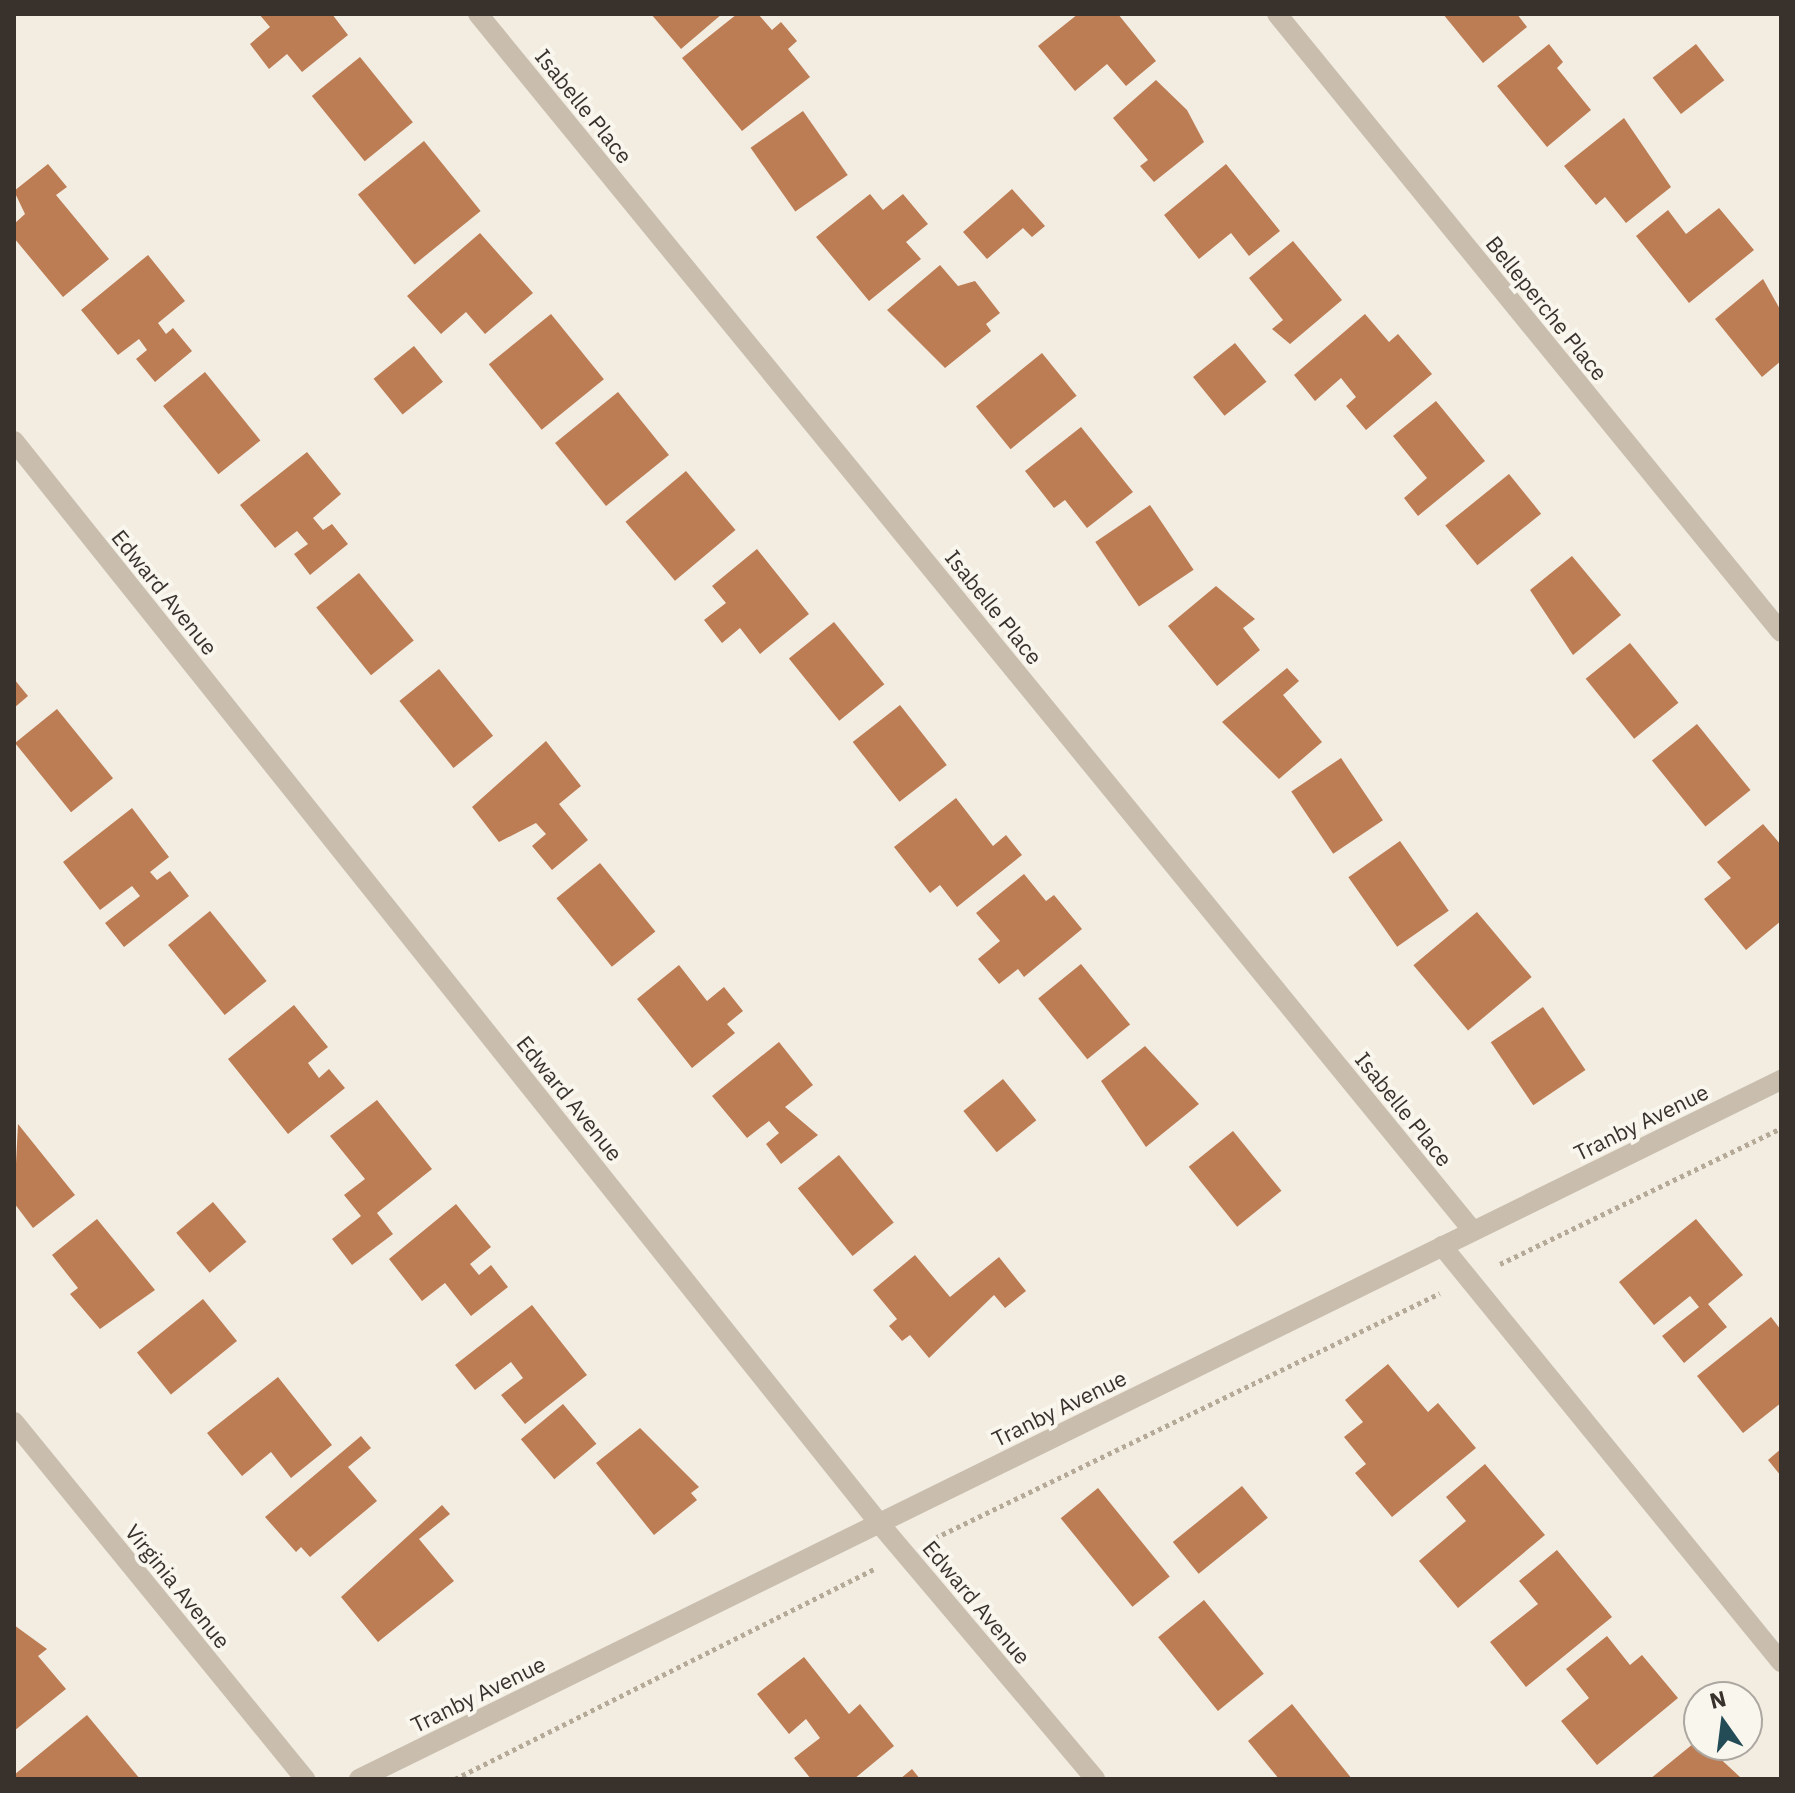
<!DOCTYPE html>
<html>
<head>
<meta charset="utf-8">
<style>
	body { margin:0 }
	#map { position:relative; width:1795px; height:1793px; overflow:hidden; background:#f2ece1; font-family:"IBM Plex Sans",sans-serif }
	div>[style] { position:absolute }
	.building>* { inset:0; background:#bc7d55; transform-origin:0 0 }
	.path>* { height:5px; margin-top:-2.5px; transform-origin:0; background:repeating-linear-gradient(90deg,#b5a998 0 4px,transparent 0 8px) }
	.minor>* { height:20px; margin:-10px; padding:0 10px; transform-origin:10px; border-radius:10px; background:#c9beae }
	span { translate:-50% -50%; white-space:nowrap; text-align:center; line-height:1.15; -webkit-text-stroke:8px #f9f6ee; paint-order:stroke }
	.street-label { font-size:22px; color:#38312c }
	.frame { position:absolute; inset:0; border:16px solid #38312c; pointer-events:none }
	.north { position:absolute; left:1683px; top:1681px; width:80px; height:80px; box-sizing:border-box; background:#f9f6ee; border:2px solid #aca7a0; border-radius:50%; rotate:346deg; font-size:22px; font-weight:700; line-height:32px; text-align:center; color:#38312c }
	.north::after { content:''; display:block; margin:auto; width:28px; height:36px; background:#244c57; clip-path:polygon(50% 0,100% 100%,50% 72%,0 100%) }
</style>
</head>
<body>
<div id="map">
	<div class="building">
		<i style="clip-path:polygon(259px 14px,332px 14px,348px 35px,302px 72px,287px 54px,269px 69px,250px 44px,270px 27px)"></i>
		<i style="clip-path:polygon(651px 14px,722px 14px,681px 49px)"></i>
		<i style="clip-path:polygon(737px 14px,758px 14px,772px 30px,781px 22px,797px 41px,788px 49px,810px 77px,742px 131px,682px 58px)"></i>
		<i style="clip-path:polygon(1078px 14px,1118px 14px,1156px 61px,1126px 86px,1107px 64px,1075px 91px,1038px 46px)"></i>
		<i style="clip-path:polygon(1443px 14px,1517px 14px,1527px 27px,1483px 63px)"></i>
		<i style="clip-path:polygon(1549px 44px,1563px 62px,1557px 68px,1591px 110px,1547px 147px,1497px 86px)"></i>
		<i style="left:1696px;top:44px;width:46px;height:55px;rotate:52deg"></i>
		<i style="left:360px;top:57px;width:84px;height:62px;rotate:51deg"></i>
		<i style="clip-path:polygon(1156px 80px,1187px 110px,1204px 142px,1154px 182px,1140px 166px,1148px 160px,1113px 118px)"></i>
		<i style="left:803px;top:111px;width:78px;height:64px;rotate:55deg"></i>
		<i style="clip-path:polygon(1624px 118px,1671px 187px,1626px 223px,1605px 197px,1596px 205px,1564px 166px)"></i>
		<i style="left:424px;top:141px;width:90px;height:85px;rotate:51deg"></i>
		<i style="clip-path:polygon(48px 164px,67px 187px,56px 195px,109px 259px,63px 297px,14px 238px,14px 224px,25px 214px,14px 191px)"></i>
		<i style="clip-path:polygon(1226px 164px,1280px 231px,1249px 256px,1231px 233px,1199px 259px,1164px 215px)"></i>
		<i style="clip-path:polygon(1012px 189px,1045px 226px,1032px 237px,1023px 228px,987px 259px,963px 232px)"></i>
		<i style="clip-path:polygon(870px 194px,883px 210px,903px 194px,928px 224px,906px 242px,921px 259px,869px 301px,816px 237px)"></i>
		<i style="clip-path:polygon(1719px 208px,1754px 250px,1689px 303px,1636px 236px,1668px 210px,1686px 234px)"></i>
		<i style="clip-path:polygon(480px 233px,533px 293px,485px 334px,466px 312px,441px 334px,407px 296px)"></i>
		<i style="clip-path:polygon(1293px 241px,1342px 300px,1290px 344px,1272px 329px,1283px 320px,1249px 278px)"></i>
		<i style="clip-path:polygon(148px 255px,185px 301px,158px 323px,166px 334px,173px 328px,192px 351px,155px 382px,136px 359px,147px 350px,139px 339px,118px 355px,81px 310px)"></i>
		<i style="clip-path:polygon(940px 265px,958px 286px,975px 281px,1000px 313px,986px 324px,991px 331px,945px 368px,887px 310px)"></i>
		<i style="clip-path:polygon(1763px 279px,1781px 311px,1781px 361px,1762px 377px,1715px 319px)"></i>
		<i style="left:551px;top:314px;width:84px;height:80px;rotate:51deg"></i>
		<i style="clip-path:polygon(1365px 314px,1389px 342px,1398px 334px,1432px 374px,1366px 430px,1346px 406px,1356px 397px,1341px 378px,1315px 401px,1294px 375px)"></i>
		<i style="left:1235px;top:343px;width:50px;height:54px;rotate:51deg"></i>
		<i style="left:414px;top:346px;width:46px;height:52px;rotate:51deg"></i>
		<i style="left:1042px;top:353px;width:55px;height:85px;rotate:51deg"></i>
		<i style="left:205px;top:372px;width:88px;height:54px;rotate:51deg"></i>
		<i style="left:618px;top:392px;width:81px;height:81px;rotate:51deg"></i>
		<i style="clip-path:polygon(1436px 401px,1485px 461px,1418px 516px,1404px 498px,1427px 478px,1393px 436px)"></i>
		<i style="clip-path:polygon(1081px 427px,1133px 492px,1087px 528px,1065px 500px,1054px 508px,1025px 471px)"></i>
		<i style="clip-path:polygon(307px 452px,341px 494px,313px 518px,323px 530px,332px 524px,348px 544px,310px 575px,294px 554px,308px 544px,297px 531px,275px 548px,240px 505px)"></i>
		<i style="left:686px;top:471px;width:77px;height:79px;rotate:50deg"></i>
		<i style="left:1509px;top:474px;width:51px;height:82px;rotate:51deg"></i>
		<i style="left:1150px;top:505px;width:78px;height:66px;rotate:56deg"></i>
		<i style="clip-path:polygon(757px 549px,809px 614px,760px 654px,740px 628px,722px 643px,704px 620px,726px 603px,712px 586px)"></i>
		<i style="clip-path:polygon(1572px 556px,1621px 615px,1573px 655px,1530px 590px)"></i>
		<i style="left:359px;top:573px;width:87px;height:55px;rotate:51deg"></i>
		<i style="clip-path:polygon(1216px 586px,1255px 619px,1243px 628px,1260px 650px,1217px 686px,1168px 626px)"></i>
		<i style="left:834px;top:622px;width:80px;height:58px;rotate:51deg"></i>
		<i style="left:1630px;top:643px;width:77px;height:57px;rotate:51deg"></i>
		<i style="clip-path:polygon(1287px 668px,1299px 681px,1283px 695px,1322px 742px,1279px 779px,1222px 722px)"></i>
		<i style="left:439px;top:669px;width:86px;height:51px;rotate:51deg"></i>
		<i style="clip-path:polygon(14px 679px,28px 696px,14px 708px)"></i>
		<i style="left:900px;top:705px;width:76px;height:60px;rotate:52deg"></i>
		<i style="left:57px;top:709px;width:89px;height:54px;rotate:51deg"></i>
		<i style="left:1697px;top:724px;width:85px;height:58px;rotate:51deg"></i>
		<i style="clip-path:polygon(546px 741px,581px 786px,559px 804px,588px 840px,552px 870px,532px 846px,546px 834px,536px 823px,499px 842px,472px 807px)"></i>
		<i style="left:1341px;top:758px;width:75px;height:60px;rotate:56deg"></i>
		<i style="clip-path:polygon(956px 798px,993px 846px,1006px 835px,1022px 855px,957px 907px,940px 885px,930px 893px,894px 847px)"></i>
		<i style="clip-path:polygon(132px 808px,169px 857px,150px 872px,157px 880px,170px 871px,189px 896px,124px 947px,105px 923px,140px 896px,132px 886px,100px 910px,63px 862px)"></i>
		<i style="clip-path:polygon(1763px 824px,1781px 845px,1781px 921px,1746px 950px,1704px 899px,1731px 878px,1717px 862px)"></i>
		<i style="left:1400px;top:841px;width:85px;height:63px;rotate:55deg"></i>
		<i style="left:600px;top:863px;width:88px;height:56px;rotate:51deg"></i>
		<i style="clip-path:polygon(1024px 874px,1046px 901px,1054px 895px,1082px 929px,1024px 977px,1018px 969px,999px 984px,978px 959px,1000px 941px,976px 913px)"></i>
		<i style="left:210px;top:911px;width:90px;height:54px;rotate:51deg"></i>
		<i style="left:1477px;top:912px;width:85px;height:83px;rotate:50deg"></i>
		<i style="left:1081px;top:964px;width:78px;height:55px;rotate:51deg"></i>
		<i style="clip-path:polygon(679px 965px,707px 1001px,724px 987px,743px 1011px,727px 1024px,735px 1033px,692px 1068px,637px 999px)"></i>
		<i style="clip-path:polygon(294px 1005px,328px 1047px,308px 1063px,319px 1078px,329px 1069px,345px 1088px,288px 1134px,228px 1059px)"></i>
		<i style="left:1543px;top:1007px;width:76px;height:63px;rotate:56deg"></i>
		<i style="clip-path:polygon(779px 1042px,813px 1085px,785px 1107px,818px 1135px,781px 1164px,766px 1144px,779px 1133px,769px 1121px,747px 1138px,712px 1096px)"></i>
		<i style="clip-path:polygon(1145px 1046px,1199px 1104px,1146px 1147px,1101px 1081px)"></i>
		<i style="left:1003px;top:1079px;width:53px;height:51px;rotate:51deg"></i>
		<i style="clip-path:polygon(377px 1100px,432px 1169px,377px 1213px,393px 1234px,352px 1265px,332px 1239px,361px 1216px,344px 1195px,365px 1179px,330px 1136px)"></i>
		<i style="clip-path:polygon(18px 1124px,75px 1195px,33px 1228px,14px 1203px)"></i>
		<i style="left:1233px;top:1131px;width:77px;height:57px;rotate:51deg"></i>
		<i style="left:839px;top:1155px;width:87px;height:53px;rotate:51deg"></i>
		<i style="left:213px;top:1202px;width:52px;height:48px;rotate:50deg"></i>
		<i style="clip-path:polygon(456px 1204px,491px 1247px,470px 1264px,479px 1275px,491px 1265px,508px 1287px,471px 1316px,445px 1283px,422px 1301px,389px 1259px)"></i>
		<i style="clip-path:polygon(97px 1219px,155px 1290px,100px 1329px,70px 1294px,78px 1288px,52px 1255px)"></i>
		<i style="clip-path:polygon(1696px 1219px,1743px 1275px,1708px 1304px,1727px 1327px,1684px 1363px,1662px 1336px,1699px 1307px,1690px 1296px,1654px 1325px,1619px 1282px)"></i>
		<i style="clip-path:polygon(915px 1255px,950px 1297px,999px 1257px,1026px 1291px,1005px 1308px,994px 1295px,929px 1358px,910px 1335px,902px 1341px,889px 1326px,897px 1319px,873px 1290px)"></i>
		<i style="left:203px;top:1299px;width:54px;height:85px;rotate:51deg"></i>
		<i style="clip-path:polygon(532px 1305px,587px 1375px,525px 1424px,501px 1395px,523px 1378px,511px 1362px,475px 1390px,455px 1365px)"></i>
		<i style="clip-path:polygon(1771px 1317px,1781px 1330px,1781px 1403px,1743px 1433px,1697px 1376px)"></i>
		<i style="clip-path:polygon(1388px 1364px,1428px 1412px,1438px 1403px,1476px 1448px,1392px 1517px,1355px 1473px,1366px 1464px,1344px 1437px,1363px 1422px,1345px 1400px)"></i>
		<i style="clip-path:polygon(278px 1377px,332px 1445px,291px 1478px,271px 1452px,242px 1476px,207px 1433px)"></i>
		<i style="left:563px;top:1404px;width:52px;height:55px;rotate:50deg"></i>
		<i style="clip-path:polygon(640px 1428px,699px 1487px,691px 1493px,697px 1500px,654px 1535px,596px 1463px)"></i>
		<i style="clip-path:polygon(361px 1436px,371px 1448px,348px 1467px,377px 1501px,310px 1557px,301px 1547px,296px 1552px,265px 1517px)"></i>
		<i style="clip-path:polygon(1781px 1449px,1781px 1476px,1768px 1460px)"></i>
		<i style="clip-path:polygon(1485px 1464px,1545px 1535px,1458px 1608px,1419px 1561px,1466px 1521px,1446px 1497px)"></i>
		<i style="left:1242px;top:1486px;width:41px;height:89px;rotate:51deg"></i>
		<i style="left:1098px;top:1488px;width:114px;height:48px;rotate:51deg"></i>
		<i style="clip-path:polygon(442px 1505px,450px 1514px,419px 1539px,454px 1581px,378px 1642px,341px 1597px)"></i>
		<i style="clip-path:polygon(1557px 1550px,1612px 1617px,1526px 1687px,1490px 1642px,1538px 1604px,1519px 1581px)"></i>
		<i style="left:1204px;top:1600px;width:95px;height:59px;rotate:51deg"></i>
		<i style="clip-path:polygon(14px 1625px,47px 1649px,38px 1656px,66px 1689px,14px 1731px)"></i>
		<i style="clip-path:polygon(1607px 1636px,1630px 1665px,1642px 1655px,1678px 1698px,1597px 1765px,1561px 1721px,1589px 1698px,1566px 1669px)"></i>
		<i style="clip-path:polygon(804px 1657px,849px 1714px,860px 1704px,894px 1746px,854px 1779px,811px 1779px,794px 1758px,820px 1738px,806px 1719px,789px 1734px,757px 1694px)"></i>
		<i style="clip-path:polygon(1292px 1704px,1352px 1779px,1279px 1779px,1248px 1741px)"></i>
		<i style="clip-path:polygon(87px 1715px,140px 1779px,18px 1779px,14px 1775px)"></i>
		<i style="clip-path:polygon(1699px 1739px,1740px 1777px,1650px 1779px)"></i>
		<i style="clip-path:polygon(912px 1769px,920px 1779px,900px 1779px)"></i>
	</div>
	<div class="path">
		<i style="left:1500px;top:1264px;width:312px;rotate:-25.8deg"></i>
		<i style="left:935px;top:1538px;width:561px;rotate:-25.88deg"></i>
		<i style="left:455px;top:1779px;width:471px;rotate:-26.6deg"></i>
	</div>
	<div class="minor">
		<i style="left:478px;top:14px;width:1572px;rotate:50.73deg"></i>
		<i style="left:1277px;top:14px;width:797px;rotate:50.8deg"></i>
		<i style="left:14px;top:441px;width:1385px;rotate:51.36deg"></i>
		<i style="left:879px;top:1523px;width:335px;rotate:49.8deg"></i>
		<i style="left:1442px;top:1246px;width:537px;rotate:50.82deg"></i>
		<i style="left:14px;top:1422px;width:461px;rotate:50.8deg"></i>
		<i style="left:359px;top:1779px;width:1585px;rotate:-26.18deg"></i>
	</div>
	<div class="street-label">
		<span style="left:584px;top:106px;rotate:51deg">Isabelle Place</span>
		<span style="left:1547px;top:308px;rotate:51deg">Belleperche Place</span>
		<span style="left:165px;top:592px;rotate:51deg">Edward Avenue</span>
		<span style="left:994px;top:607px;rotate:51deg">Isabelle Place</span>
		<span style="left:570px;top:1098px;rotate:51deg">Edward Avenue</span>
		<span style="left:1404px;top:1109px;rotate:51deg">Isabelle Place</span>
		<span style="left:1641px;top:1122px;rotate:-26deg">Tranby Avenue</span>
		<span style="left:1059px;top:1408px;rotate:-26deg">Tranby Avenue</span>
		<span style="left:178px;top:1586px;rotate:51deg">Virginia Avenue</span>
		<span style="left:977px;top:1602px;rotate:50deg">Edward Avenue</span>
		<span style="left:478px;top:1694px;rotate:-26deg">Tranby Avenue</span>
	</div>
	<div class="frame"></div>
	<div class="north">N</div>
</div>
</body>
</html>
